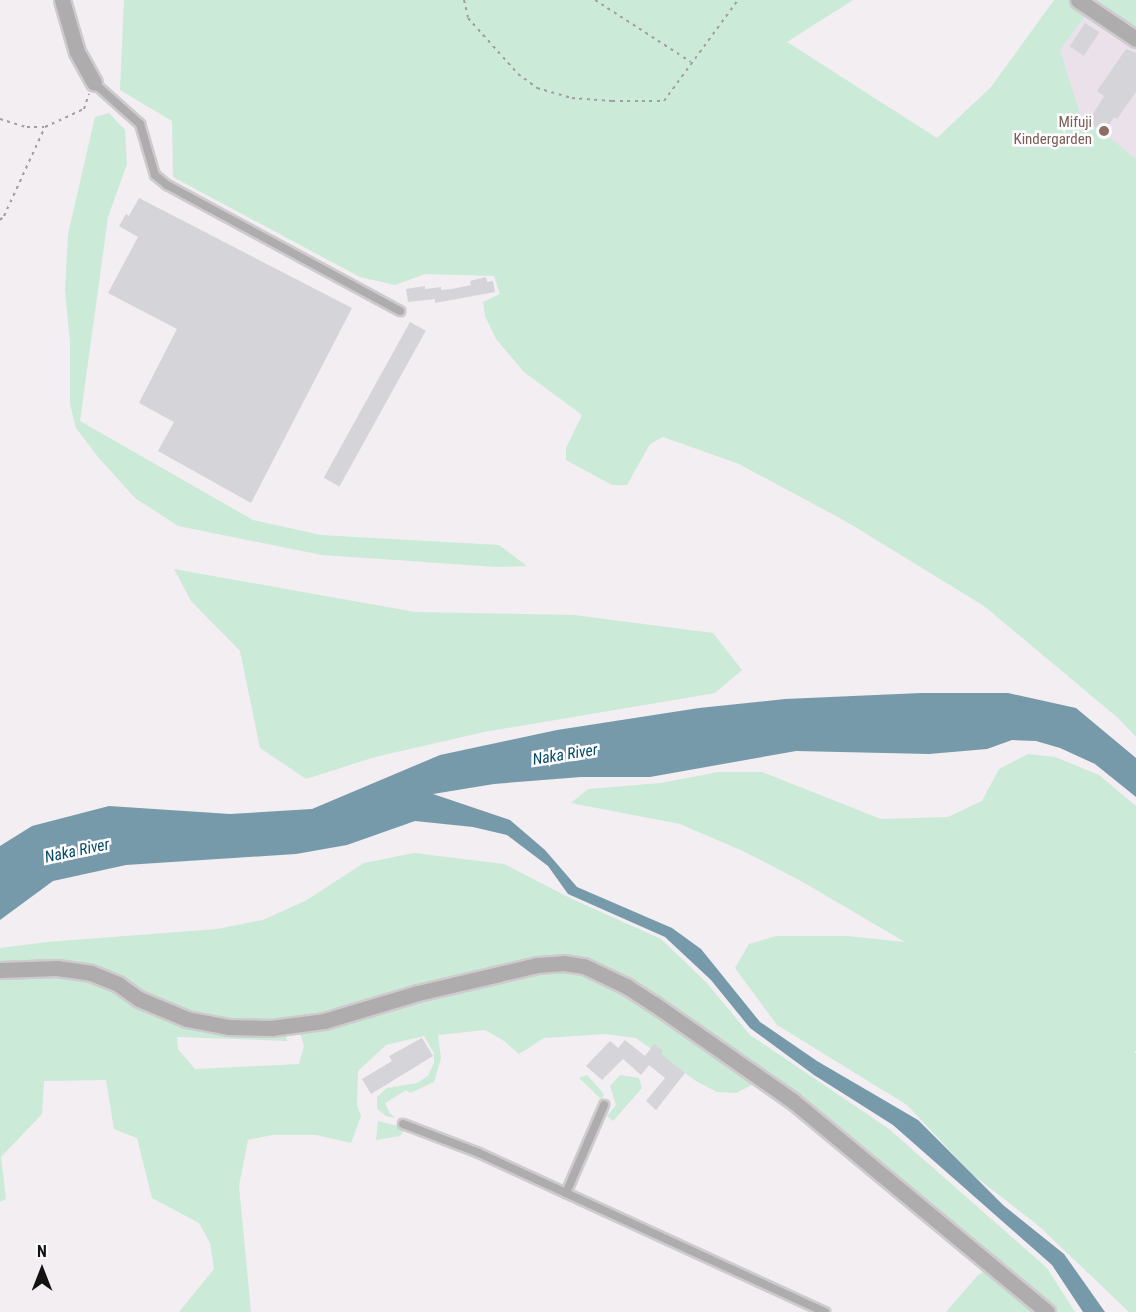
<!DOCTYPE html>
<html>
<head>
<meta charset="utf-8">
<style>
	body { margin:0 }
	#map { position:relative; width:1136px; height:1312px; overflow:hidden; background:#f2eef2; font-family:"Roboto Condensed",sans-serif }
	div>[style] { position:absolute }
	.built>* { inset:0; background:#ebe1ea }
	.green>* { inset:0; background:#cbead8 }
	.water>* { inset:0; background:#779aab }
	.building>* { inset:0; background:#d4d4d9; transform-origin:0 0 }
	.path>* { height:2px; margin-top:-1px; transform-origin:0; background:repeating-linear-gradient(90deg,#a19ea1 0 3px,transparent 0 7.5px) }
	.roads { filter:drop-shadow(2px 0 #cecbce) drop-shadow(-2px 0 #cecbce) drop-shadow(0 2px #cecbce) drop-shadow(0 -2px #cecbce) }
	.service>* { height:8px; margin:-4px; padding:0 4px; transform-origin:4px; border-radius:4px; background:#afacad }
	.minor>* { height:15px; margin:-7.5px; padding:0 7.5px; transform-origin:7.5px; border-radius:7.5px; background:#afacad }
	.dots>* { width:16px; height:16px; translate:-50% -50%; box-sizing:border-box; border:3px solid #fffcff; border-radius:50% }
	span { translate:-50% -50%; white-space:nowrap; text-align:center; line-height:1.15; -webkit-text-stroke:5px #fffcff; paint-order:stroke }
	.education-label { font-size:15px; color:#785e54 }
	.right { translate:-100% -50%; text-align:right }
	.water-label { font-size:16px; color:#044d67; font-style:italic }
	.north { position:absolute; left:12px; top:1240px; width:60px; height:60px; -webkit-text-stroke:4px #fffcff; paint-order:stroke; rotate:0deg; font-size:16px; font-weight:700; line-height:24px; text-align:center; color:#131213 }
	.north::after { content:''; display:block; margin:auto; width:21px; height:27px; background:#131213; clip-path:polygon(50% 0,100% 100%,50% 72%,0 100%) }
</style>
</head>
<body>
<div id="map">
	<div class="built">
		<i style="clip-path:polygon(1071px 0,1136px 0,1136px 183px,1008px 78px)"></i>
	</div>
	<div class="green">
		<i style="clip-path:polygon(124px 0,853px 0,787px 42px,937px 138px,991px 87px,1054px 0,1136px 0,1136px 28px,1096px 1px,1060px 50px,1080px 114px,1136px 159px,1136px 737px,1118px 718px,984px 606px,847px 522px,739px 464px,663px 437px,650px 444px,627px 485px,612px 485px,566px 460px,566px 448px,582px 415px,524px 372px,496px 339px,485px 316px,483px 302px,500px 294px,494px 276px,425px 274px,395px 285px,360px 277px,173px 177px,172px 121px,120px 90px)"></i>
		<i style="clip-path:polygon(109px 113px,125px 130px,127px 164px,108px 217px,80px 421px,253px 520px,321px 535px,499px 545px,527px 566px,497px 567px,322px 555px,178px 526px,135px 498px,98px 457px,76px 428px,70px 404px,70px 342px,65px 290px,68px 234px,95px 117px)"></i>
		<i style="clip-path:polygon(174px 569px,415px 612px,574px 615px,713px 633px,742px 670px,715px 693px,484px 732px,375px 757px,306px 779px,260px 748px,240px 651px,191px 601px)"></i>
		<i style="clip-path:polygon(1028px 754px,1055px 757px,1099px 775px,1136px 806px,1136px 1051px,1134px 1052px,1136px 1054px,1136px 1312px,1129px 1312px,1040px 1227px,972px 1174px,907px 1105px,777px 1025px,735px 968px,749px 944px,776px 936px,847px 936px,905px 942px,801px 881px,745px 852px,680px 824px,571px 803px,588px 789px,661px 783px,718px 772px,762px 772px,881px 819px,948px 817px,982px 801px,999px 769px)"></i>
		<i style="clip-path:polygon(414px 853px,504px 864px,570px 898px,661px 939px,706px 982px,750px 1035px,889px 1129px,1047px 1268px,1075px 1312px,1057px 1312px,817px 1110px,756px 1066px,644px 990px,589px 961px,417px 988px,324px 1013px,292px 1017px,285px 1028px,287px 1041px,177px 1037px,178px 1049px,195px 1069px,299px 1064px,304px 1046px,298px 1027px,421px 996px,564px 967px,586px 970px,633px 995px,746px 1076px,752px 1085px,736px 1093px,717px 1092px,696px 1081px,636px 1038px,605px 1034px,544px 1038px,519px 1054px,504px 1041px,485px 1030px,438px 1035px,441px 1058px,434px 1082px,410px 1093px,406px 1090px,385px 1103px,389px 1112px,395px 1118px,386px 1116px,377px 1109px,377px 1097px,387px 1088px,417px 1083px,428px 1076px,434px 1063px,434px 1053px,424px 1036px,386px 1045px,358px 1071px,357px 1105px,361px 1116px,351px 1143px,316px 1135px,272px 1135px,248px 1140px,239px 1186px,251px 1312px,179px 1312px,214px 1269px,210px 1243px,199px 1223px,152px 1198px,137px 1138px,114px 1129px,106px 1080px,44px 1081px,42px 1114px,1px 1157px,6px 1199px,0 1202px,0 948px,47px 942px,217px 929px,263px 920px,305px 901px,364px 863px)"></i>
		<i style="clip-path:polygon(587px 1075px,604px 1094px,598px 1110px,601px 1099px,579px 1078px)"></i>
		<i style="clip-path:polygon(620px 1075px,639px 1078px,642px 1088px,613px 1121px,607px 1116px,616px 1105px,610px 1086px)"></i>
		<i style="clip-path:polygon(378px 1121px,406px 1128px,400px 1136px,376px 1140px)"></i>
		<i style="clip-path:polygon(989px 1269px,1041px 1312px,946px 1312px,978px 1275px)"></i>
	</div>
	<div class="water">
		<i style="clip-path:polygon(921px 693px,1008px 693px,1076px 708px,1136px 758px,1136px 797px,1095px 764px,1060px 748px,1036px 741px,1012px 740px,987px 749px,929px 754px,796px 751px,650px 777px,581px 777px,494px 784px,433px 794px,510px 820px,545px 850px,577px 887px,672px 928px,701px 949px,760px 1022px,817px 1061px,918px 1120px,1003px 1205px,1064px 1254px,1105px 1312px,1083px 1312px,1052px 1265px,893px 1125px,814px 1075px,750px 1028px,711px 980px,665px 937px,568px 894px,548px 866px,507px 835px,473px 827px,415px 821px,347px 845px,296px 854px,126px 865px,53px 881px,0 920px,0 846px,32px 826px,109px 806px,230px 814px,312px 809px,440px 755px,557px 730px,699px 708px,785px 699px)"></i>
	</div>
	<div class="building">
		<i style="left:1085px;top:23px;width:17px;height:28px;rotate:33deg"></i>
		<i style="clip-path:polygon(1126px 49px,1136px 53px,1136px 92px,1117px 119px,1114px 117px,1104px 133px,1088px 122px,1104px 96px,1097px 91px)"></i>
		<i style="clip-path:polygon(139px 198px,352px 308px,251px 503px,158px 451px,174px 422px,139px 403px,177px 329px,108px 293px,138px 237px,119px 226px,126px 214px,129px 216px)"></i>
		<i style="clip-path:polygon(486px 277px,487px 282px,493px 281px,495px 292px,435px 303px,435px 299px,408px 302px,406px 289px,425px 286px,425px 289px,441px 287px,441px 290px,452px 289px,471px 285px,470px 281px)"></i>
		<i style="left:410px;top:322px;width:18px;height:178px;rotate:29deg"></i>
		<i style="clip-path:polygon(422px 1038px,433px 1056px,371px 1094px,362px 1079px,392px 1061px,389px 1056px)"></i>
		<i style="clip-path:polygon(625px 1040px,645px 1056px,654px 1044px,663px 1051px,661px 1054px,685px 1073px,656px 1110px,646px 1101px,665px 1078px,649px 1065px,641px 1075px,623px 1059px,602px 1080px,586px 1066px,610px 1041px,618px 1048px)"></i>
	</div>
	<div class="path">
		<i style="left:464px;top:0;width:18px;rotate:77deg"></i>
		<i style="left:468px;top:18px;width:75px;rotate:48.2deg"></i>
		<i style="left:518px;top:74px;width:24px;rotate:36deg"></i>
		<i style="left:537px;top:88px;width:36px;rotate:16deg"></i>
		<i style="left:572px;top:98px;width:40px;rotate:4.3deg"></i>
		<i style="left:612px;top:101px;width:52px"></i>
		<i style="left:664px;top:101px;width:125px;rotate:-53.8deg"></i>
		<i style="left:595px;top:0;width:114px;rotate:32.9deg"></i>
		<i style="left:0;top:119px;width:28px;rotate:17deg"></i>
		<i style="left:27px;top:127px;width:17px"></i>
		<i style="left:0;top:220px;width:6px;rotate:-45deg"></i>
		<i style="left:4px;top:216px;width:98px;rotate:-65.3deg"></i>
		<i style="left:45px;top:127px;width:43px;rotate:-24.8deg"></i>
		<i style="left:84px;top:109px;width:16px;rotate:-72deg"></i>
	</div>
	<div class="roads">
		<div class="service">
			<i style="left:94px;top:83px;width:62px;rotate:41.7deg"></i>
			<i style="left:140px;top:124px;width:53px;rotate:73.6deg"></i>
			<i style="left:155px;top:175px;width:16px;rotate:40deg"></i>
			<i style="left:167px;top:185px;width:265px;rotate:28.4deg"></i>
			<i style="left:403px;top:1124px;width:81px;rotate:20.9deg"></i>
			<i style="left:479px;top:1153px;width:381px;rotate:24.7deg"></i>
			<i style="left:566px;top:1193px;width:96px;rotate:-66.6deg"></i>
		</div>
		<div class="minor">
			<i style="left:62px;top:0;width:54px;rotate:73.9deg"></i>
			<i style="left:77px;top:52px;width:35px;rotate:61deg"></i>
			<i style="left:1078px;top:0;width:70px;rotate:33.9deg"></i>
			<i style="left:0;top:970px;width:57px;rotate:-2deg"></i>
			<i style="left:57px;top:968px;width:34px;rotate:8deg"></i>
			<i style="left:91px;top:973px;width:29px;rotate:22deg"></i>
			<i style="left:118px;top:984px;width:26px;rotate:36deg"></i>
			<i style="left:139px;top:999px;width:52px;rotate:22.6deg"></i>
			<i style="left:187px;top:1019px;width:43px;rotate:10.8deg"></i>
			<i style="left:229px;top:1027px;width:42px;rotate:1.4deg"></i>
			<i style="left:271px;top:1028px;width:53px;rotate:-7.5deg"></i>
			<i style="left:324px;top:1021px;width:98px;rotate:-16.6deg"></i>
			<i style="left:418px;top:993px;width:122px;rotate:-13.2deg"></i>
			<i style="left:537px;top:965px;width:27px;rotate:-4deg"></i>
			<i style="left:564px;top:963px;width:20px;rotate:9deg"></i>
			<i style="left:584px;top:966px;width:47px;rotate:25.5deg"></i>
			<i style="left:626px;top:986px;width:33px;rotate:33deg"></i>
			<i style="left:654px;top:1004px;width:169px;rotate:34.9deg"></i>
			<i style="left:793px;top:1101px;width:330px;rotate:39.7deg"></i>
		</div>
	</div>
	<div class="dots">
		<i style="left:1104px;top:131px;background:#8d6e63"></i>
	</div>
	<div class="education-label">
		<span class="right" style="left:1092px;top:131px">Mifuji<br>Kindergarden</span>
	</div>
	<div class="water-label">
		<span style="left:565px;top:755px;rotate:-9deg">Naka River</span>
		<span style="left:77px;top:851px;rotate:-12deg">Naka River</span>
	</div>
	<div class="north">N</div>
</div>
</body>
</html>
